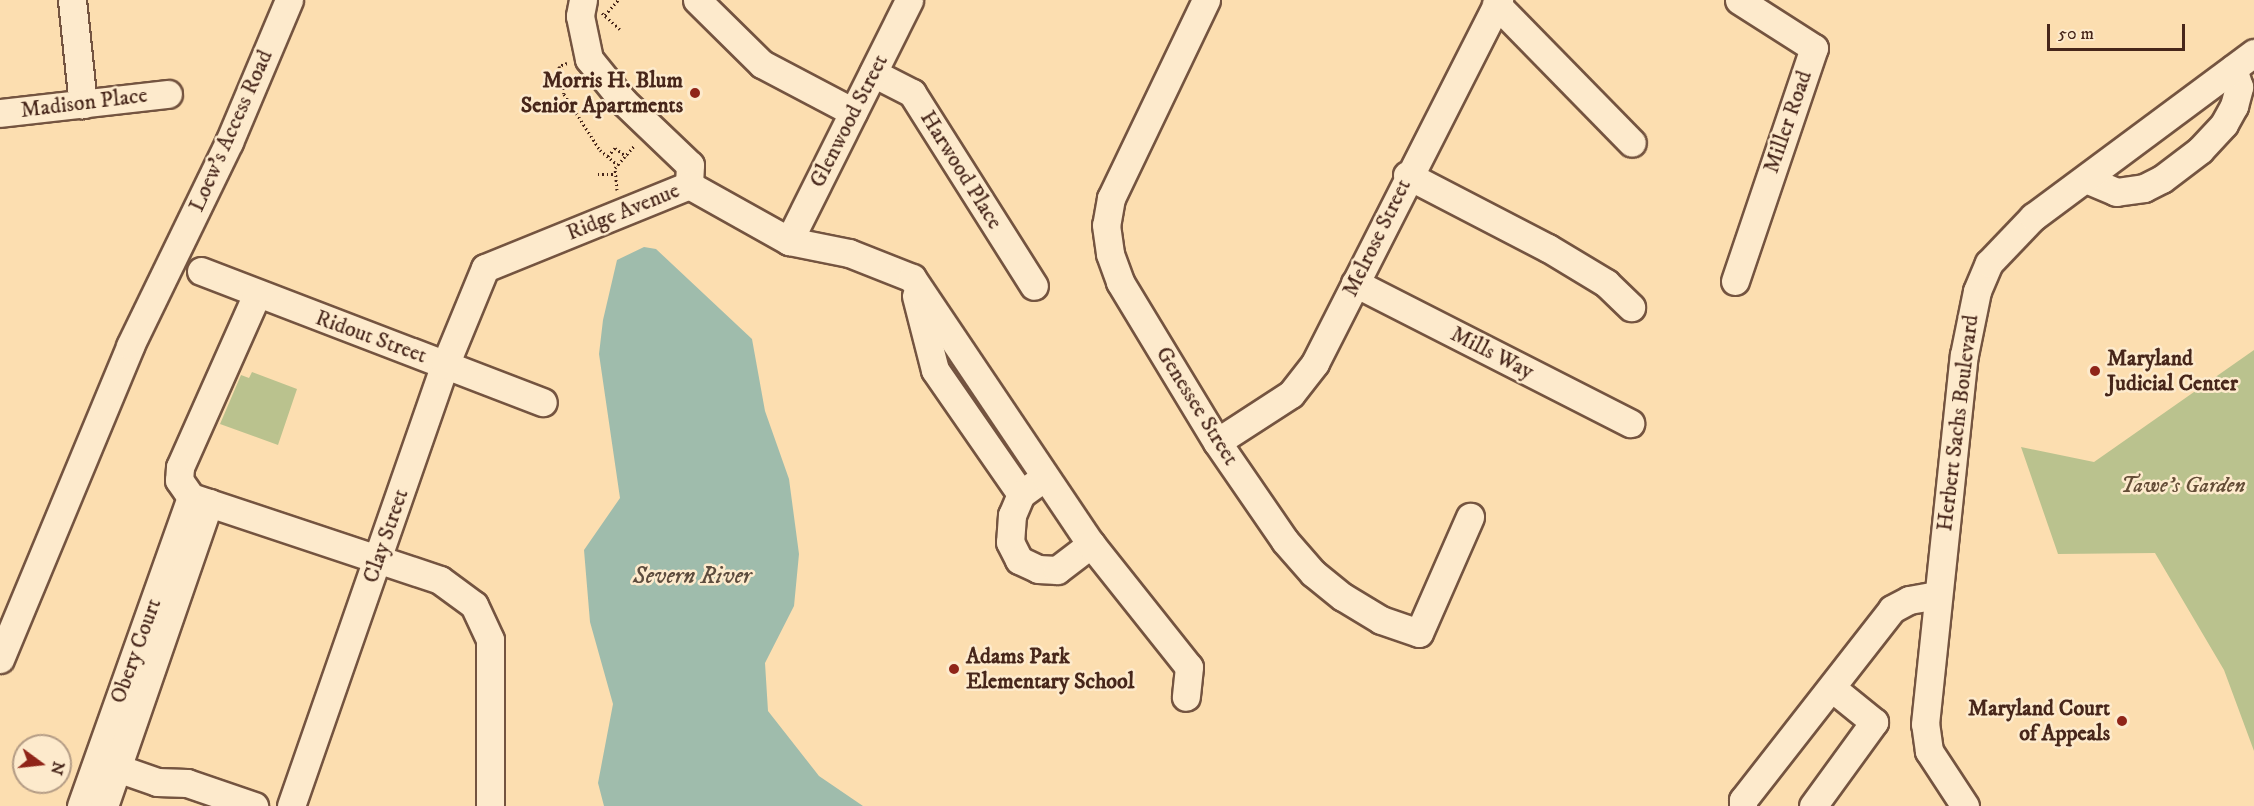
<!DOCTYPE html>
<html>
<head>
<meta charset="utf-8">
<style>
	body { margin:0 }
	#map { position:relative; width:2254px; height:806px; overflow:hidden; background:#fcdeb0; font-family:"IM FELL DW Pica",serif }
	div>[style] { position:absolute }
	.green>* { inset:0; background:#bac28e }
	.water>* { inset:0; background:#9fbcac }
	.path>* { height:3px; margin-top:-1.5px; transform-origin:0; background:repeating-linear-gradient(90deg,#47261a 0 1.5px,transparent 0 4.5px) }
	.roads { filter:drop-shadow(2px 0 #745440) drop-shadow(-2px 0 #745440) drop-shadow(0 2px #745440) drop-shadow(0 -2px #745440) }
	.minor>* { height:27px; margin:-13.5px; padding:0 13.5px; transform-origin:13.5px; border-radius:13.5px; background:#fdeacc }
	.dots>* { width:16px; height:16px; translate:-50% -50%; box-sizing:border-box; border:3px solid #fdeacc; border-radius:50% }
	span { translate:-50% -50%; white-space:nowrap; text-align:center; line-height:1.15; -webkit-text-stroke:5px #fdeacc; paint-order:stroke }
	.poi-label { font-size:22px; color:#47261a; font-weight:700 }
	.right { translate:-100% -50%; text-align:right }
	.left { translate:0 -50%; text-align:left }
	.street-label { font-size:22px; color:#47261a }
	.park-label { font-size:22px; color:#644d37; font-style:italic }
	.water-label { font-size:24px; color:#5d4c3e; font-style:italic }
	.north { position:absolute; left:12px; top:734px; width:60px; height:60px; box-sizing:border-box; background:#fdeacc; border:2px solid #b49c85; border-radius:50%; rotate:105deg; font-size:16px; font-weight:700; line-height:24px; text-align:center; color:#47261a }
	.north::after { content:''; display:block; margin:auto; width:21px; height:27px; background:#8f2418; clip-path:polygon(50% 0,100% 100%,50% 72%,0 100%) }
	.scale { position:absolute; left:2047px; top:24px; width:138px; height:27px; box-sizing:border-box; border:3px solid #47261a; border-top:0; padding-left:8px; font-size:18px; line-height:21px; white-space:nowrap; color:#47261a; -webkit-text-stroke:4px #fdeacc; paint-order:stroke }
</style>
</head>
<body>
<div id="map">
	<div class="green">
		<i style="clip-path:polygon(2254px 350px,2254px 751px,2224px 670px,2155px 553px,2058px 554px,2021px 447px,2094px 462px)"></i>
		<i style="clip-path:polygon(252px 372px,297px 389px,278px 445px,220px 424px,241px 375px,249px 378px)"></i>
	</div>
	<div class="water">
		<i style="clip-path:polygon(644px 247px,656px 249px,752px 339px,765px 411px,789px 479px,799px 554px,794px 606px,765px 663px,768px 711px,819px 776px,863px 806px,604px 806px,598px 783px,613px 704px,590px 622px,584px 550px,620px 498px,599px 354px,603px 320px,617px 260px)"></i>
	</div>
	<div class="path">
		<i style="left:602px;top:13px;width:24px;rotate:42deg"></i>
		<i style="left:605px;top:15px;width:20px;rotate:-49deg"></i>
		<i style="left:567px;top:63px;width:9px;rotate:159deg"></i>
		<i style="left:559px;top:66px;width:28px;rotate:80deg"></i>
		<i style="left:564px;top:94px;width:67px;rotate:57.3deg"></i>
		<i style="left:600px;top:150px;width:23px;rotate:40deg"></i>
		<i style="left:608px;top:156px;width:11px;rotate:-49deg"></i>
		<i style="left:615px;top:148px;width:14px;rotate:36deg"></i>
		<i style="left:598px;top:174px;width:16px"></i>
		<i style="left:617px;top:190px;width:22px;rotate:-95deg"></i>
		<i style="left:615px;top:168px;width:30px;rotate:-49deg"></i>
	</div>
	<div class="roads">
		<div class="minor">
			<i style="left:72px;top:0;width:105px;rotate:84deg"></i>
			<i style="left:583px;top:0;width:16px;rotate:101deg"></i>
			<i style="left:580px;top:16px;width:44px;rotate:78.2deg"></i>
			<i style="left:589px;top:59px;width:55px;rotate:50.9deg"></i>
			<i style="left:624px;top:102px;width:91px;rotate:43.7deg"></i>
			<i style="left:690px;top:165px;width:20px;rotate:93deg"></i>
			<i style="left:697px;top:0;width:91px;rotate:44.6deg"></i>
			<i style="left:762px;top:64px;width:103px;rotate:27.8deg"></i>
			<i style="left:1206px;top:0;width:220px;rotate:115.6deg"></i>
			<i style="left:1111px;top:198px;width:27px;rotate:100deg"></i>
			<i style="left:1106px;top:225px;width:29px;rotate:82deg"></i>
			<i style="left:1110px;top:254px;width:30px;rotate:70deg"></i>
			<i style="left:1120px;top:282px;width:187px;rotate:58.8deg"></i>
			<i style="left:1217px;top:442px;width:120px;rotate:55.5deg"></i>
			<i style="left:1285px;top:541px;width:43px;rotate:48.8deg"></i>
			<i style="left:1313px;top:573px;width:38px;rotate:39deg"></i>
			<i style="left:1343px;top:597px;width:44px;rotate:31.2deg"></i>
			<i style="left:1381px;top:620px;width:40px;rotate:18.9deg"></i>
			<i style="left:1419px;top:633px;width:127px;rotate:-66.3deg"></i>
			<i style="left:1496px;top:4px;width:194px;rotate:45.6deg"></i>
			<i style="left:873px;top:73px;width:44px;rotate:27.1deg"></i>
			<i style="left:912px;top:93px;width:228px;rotate:57.7deg"></i>
			<i style="left:0;top:113px;width:169px;rotate:-6.5deg"></i>
			<i style="left:1407px;top:175px;width:159px;rotate:27.4deg"></i>
			<i style="left:1548px;top:248px;width:68px;rotate:31.1deg"></i>
			<i style="left:1606px;top:283px;width:35px;rotate:44deg"></i>
			<i style="left:2086px;top:179px;width:33px;rotate:23deg"></i>
			<i style="left:2116px;top:192px;width:28px;rotate:-8deg"></i>
			<i style="left:2144px;top:188px;width:20px;rotate:-27deg"></i>
			<i style="left:2162px;top:179px;width:48px;rotate:-37.3deg"></i>
			<i style="left:2200px;top:150px;width:35px;rotate:-47deg"></i>
			<i style="left:2224px;top:124px;width:21px;rotate:-61deg"></i>
			<i style="left:2234px;top:106px;width:20px;rotate:-75deg"></i>
			<i style="left:2239px;top:87px;width:19px;rotate:-108deg"></i>
			<i style="left:789px;top:241px;width:269px;rotate:-63.5deg"></i>
			<i style="left:201px;top:271px;width:366px;rotate:21deg"></i>
			<i style="left:1735px;top:281px;width:246px;rotate:-71.3deg"></i>
			<i style="left:1814px;top:48px;width:89px;rotate:-147.4deg"></i>
			<i style="left:1355px;top:283px;width:309px;rotate:27deg"></i>
			<i style="left:257px;top:294px;width:189px;rotate:114deg"></i>
			<i style="left:180px;top:467px;width:13px;rotate:94deg"></i>
			<i style="left:179px;top:480px;width:21px;rotate:55deg"></i>
			<i style="left:191px;top:497px;width:262px;rotate:18.4deg"></i>
			<i style="left:440px;top:580px;width:42px;rotate:36.3deg"></i>
			<i style="left:474px;top:605px;width:38px;rotate:65deg"></i>
			<i style="left:490px;top:640px;width:166px;rotate:90deg"></i>
			<i style="left:916px;top:296px;width:76px;rotate:75.6deg"></i>
			<i style="left:935px;top:370px;width:151px;rotate:55.3deg"></i>
			<i style="left:1217px;top:442px;width:88px;rotate:-33deg"></i>
			<i style="left:1291px;top:394px;width:39px;rotate:-52deg"></i>
			<i style="left:1315px;top:363px;width:407px;rotate:-63.1deg"></i>
			<i style="left:1035px;top:484px;width:17px;rotate:144deg"></i>
			<i style="left:1021px;top:494px;width:23px;rotate:113deg"></i>
			<i style="left:1012px;top:515px;width:27px;rotate:94deg"></i>
			<i style="left:1010px;top:542px;width:20px;rotate:63deg"></i>
			<i style="left:1019px;top:560px;width:21px;rotate:25deg"></i>
			<i style="left:1038px;top:569px;width:19px;rotate:3deg"></i>
			<i style="left:1057px;top:570px;width:43px;rotate:-37.4deg"></i>
			<i style="left:0;top:659px;width:339px;rotate:-67.4deg"></i>
			<i style="left:130px;top:346px;width:227px;rotate:-64.1deg"></i>
			<i style="left:229px;top:142px;width:154px;rotate:-67.1deg"></i>
			<i style="left:100px;top:762px;width:60px;rotate:19.3deg"></i>
			<i style="left:157px;top:782px;width:30px;rotate:2deg"></i>
			<i style="left:187px;top:783px;width:71px;rotate:18.9deg"></i>
			<i style="left:81px;top:806px;width:328px;rotate:-70.4deg"></i>
			<i style="left:104px;top:806px;width:321px;rotate:-70.9deg"></i>
			<i style="left:291px;top:806px;width:467px;rotate:-70.8deg"></i>
			<i style="left:445px;top:365px;width:105px;rotate:-67.6deg"></i>
			<i style="left:485px;top:268px;width:220px;rotate:-22.1deg"></i>
			<i style="left:689px;top:185px;width:115px;rotate:29.2deg"></i>
			<i style="left:789px;top:241px;width:61px;rotate:11.3deg"></i>
			<i style="left:849px;top:253px;width:68px;rotate:21.6deg"></i>
			<i style="left:912px;top:278px;width:321px;rotate:56.1deg"></i>
			<i style="left:1091px;top:544px;width:157px;rotate:51.5deg"></i>
			<i style="left:1189px;top:667px;width:30px;rotate:96deg"></i>
			<i style="left:1743px;top:806px;width:6px;rotate:-90deg"></i>
			<i style="left:1743px;top:800px;width:242px;rotate:-52deg"></i>
			<i style="left:1892px;top:609px;width:19px;rotate:-28deg"></i>
			<i style="left:1909px;top:600px;width:28px;rotate:-10deg"></i>
			<i style="left:1813px;top:806px;width:104px;rotate:-54deg"></i>
			<i style="left:1874px;top:722px;width:54px;rotate:-141deg"></i>
			<i style="left:1965px;top:806px;width:66px;rotate:-123.2deg"></i>
			<i style="left:1929px;top:751px;width:27px;rotate:-98deg"></i>
			<i style="left:1925px;top:724px;width:371px;rotate:-84deg"></i>
			<i style="left:1964px;top:355px;width:65px;rotate:-78.5deg"></i>
			<i style="left:1977px;top:291px;width:30px;rotate:-67deg"></i>
			<i style="left:1989px;top:263px;width:64px;rotate:-46.3deg"></i>
			<i style="left:2033px;top:217px;width:275px;rotate:-36.6deg"></i>
		</div>
	</div>
	<div class="dots">
		<i style="left:695px;top:93px;background:#8f2418"></i>
		<i style="left:2095px;top:371px;background:#8f2418"></i>
		<i style="left:954px;top:669px;background:#8f2418"></i>
		<i style="left:2122px;top:721px;background:#8f2418"></i>
	</div>
	<div class="poi-label">
		<span class="right" style="left:683px;top:93px">Morris H. Blum<br>Senior Apartments</span>
		<span class="left" style="left:2107px;top:371px">Maryland<br>Judicial Center</span>
		<span class="left" style="left:966px;top:669px">Adams Park<br>Elementary School</span>
		<span class="right" style="left:2110px;top:721px">Maryland Court<br>of Appeals</span>
	</div>
	<div class="street-label">
		<span style="left:84px;top:103px;rotate:-7deg">Madison Place</span>
		<span style="left:849px;top:121px;rotate:-63deg">Glenwood Street</span>
		<span style="left:1788px;top:122px;rotate:-71deg">Miller Road</span>
		<span style="left:231px;top:131px;rotate:-66deg">Loew's Access Road</span>
		<span style="left:961px;top:170px;rotate:58deg">Harwood Place</span>
		<span style="left:623px;top:212px;rotate:-22deg">Ridge Avenue</span>
		<span style="left:1377px;top:238px;rotate:-64deg">Melrose Street</span>
		<span style="left:371px;top:337px;rotate:20deg">Ridout Street</span>
		<span style="left:1492px;top:353px;rotate:27deg">Mills Way</span>
		<span style="left:1197px;top:406px;rotate:58deg">Genessee Street</span>
		<span style="left:1958px;top:423px;rotate:-83deg">Herbert Sachs Boulevard</span>
		<span style="left:386px;top:536px;rotate:-71deg">Clay Street</span>
		<span style="left:136px;top:651px;rotate:-70deg">Obery Court</span>
	</div>
	<div class="park-label">
		<span style="left:2183px;top:486px">Tawe's Garden</span>
	</div>
	<div class="water-label">
		<span style="left:692px;top:577px">Severn River</span>
	</div>
	<div class="north">N</div>
	<div class="scale">50 m</div>
</div>
</body>
</html>
